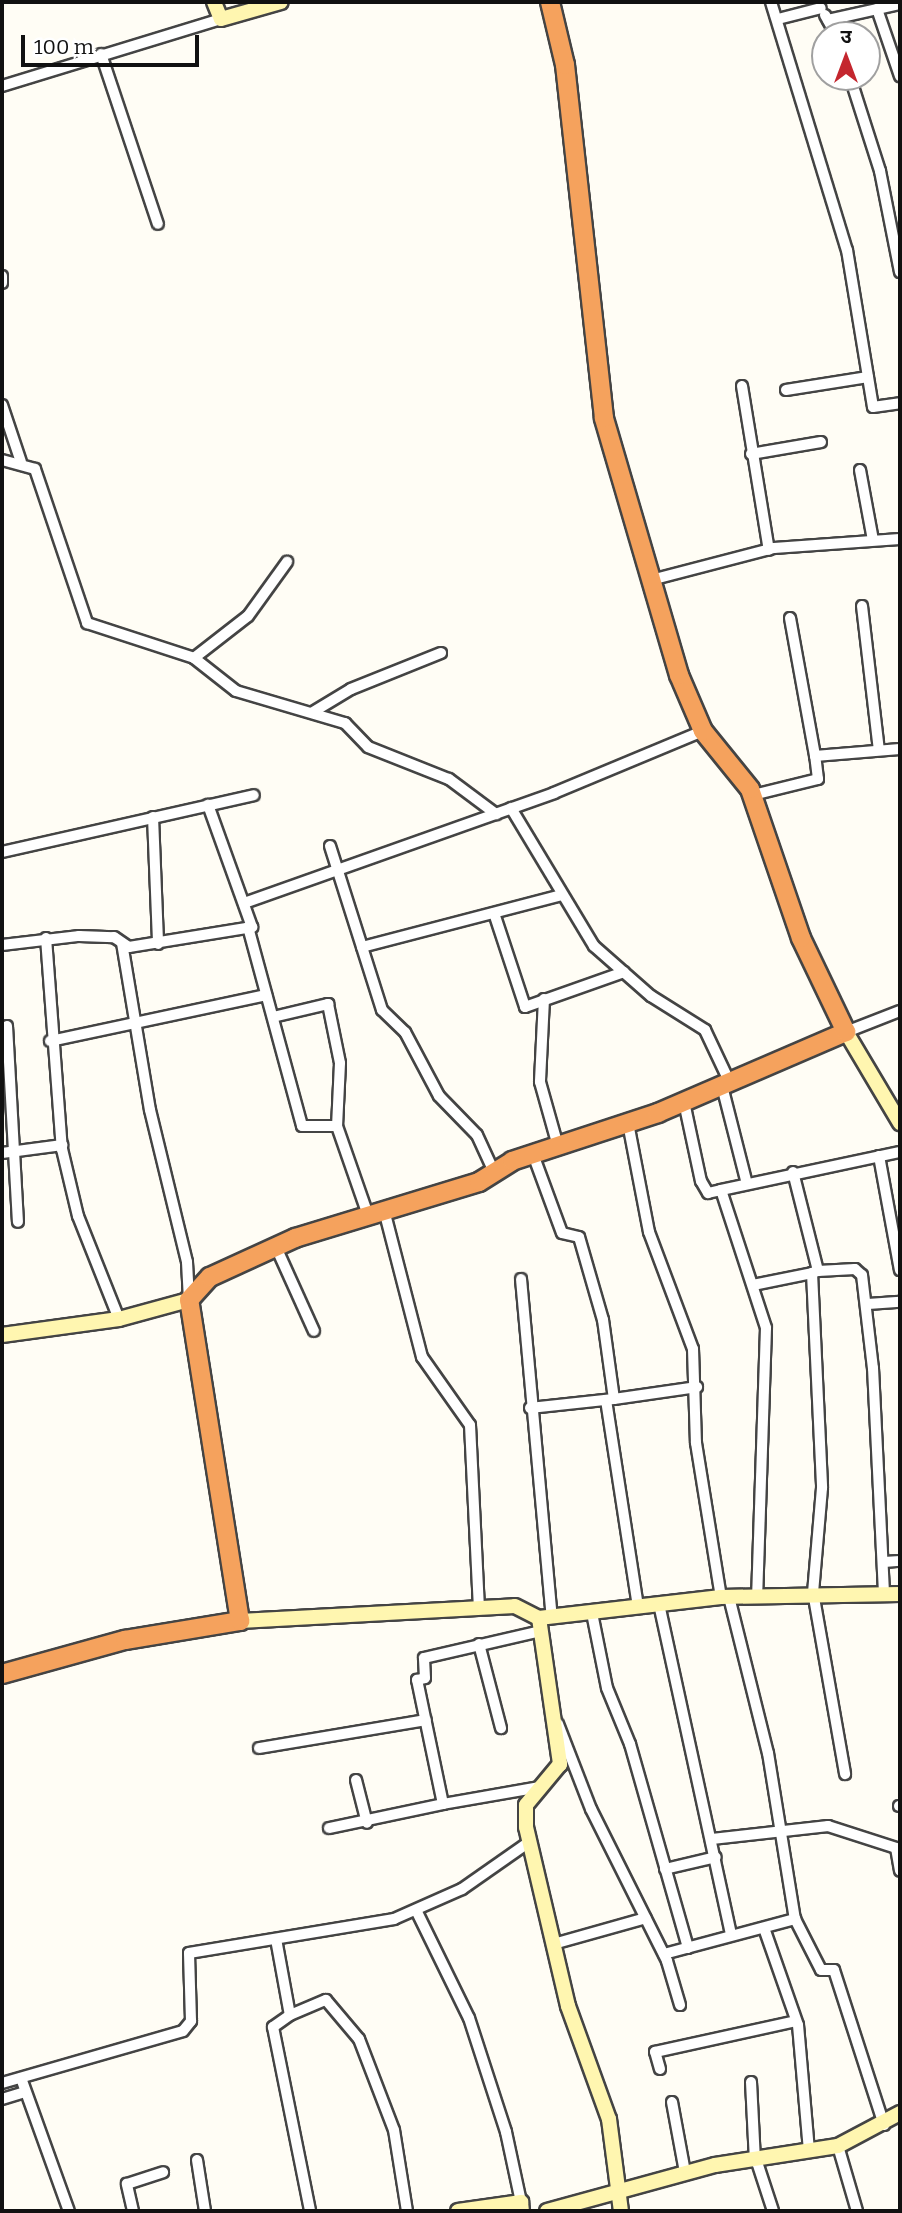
<!DOCTYPE html>
<html>
<head>
<meta charset="utf-8">
<style>
	body { margin:0 }
	#map { position:relative; width:902px; height:2213px; overflow:hidden; background:#fffdf5; font-family:Bitter,"Noto Sans Devanagari",serif }
	div>[style] { position:absolute }
	.roads { filter:drop-shadow(2px 0 #444) drop-shadow(-2px 0 #444) drop-shadow(0 2px #444) drop-shadow(0 -2px #444) }
	.street>* { height:10px; margin:-5px; padding:0 5px; transform-origin:5px; border-radius:5px; background:#fff }
	.secondary>* { height:14px; margin:-7px; padding:0 7px; transform-origin:7px; border-radius:7px; background:#fff6b0 }
	.highway>* { height:18px; margin:-9px; padding:0 9px; transform-origin:9px; border-radius:9px; background:#f5a25d }
	span { translate:-50% -50%; white-space:nowrap; text-align:center; line-height:1.15; -webkit-text-stroke:7px #fff; paint-order:stroke }
	.frame { position:absolute; inset:0; border:4px solid #111; pointer-events:none }
	.north { position:absolute; left:811px; top:21px; width:70px; height:70px; box-sizing:border-box; background:#fff; border:2px solid #a0a0a0; border-radius:50%; rotate:0deg; font-size:19px; font-weight:700; line-height:28px; text-align:center; color:#111 }
	.north::after { content:''; display:block; margin:auto; width:24px; height:32px; background:#c4262e; clip-path:polygon(50% 0,100% 100%,50% 72%,0 100%) }
	.scale { position:absolute; left:21px; top:35px; width:178px; height:32px; box-sizing:border-box; border:4px solid #111; border-top:0; padding-left:9px; font-size:21px; line-height:24px; white-space:nowrap; color:#111; -webkit-text-stroke:5px #fff; paint-order:stroke }
</style>
</head>
<body>
<div id="map">
	<div class="roads">
		<div class="street">
			<i style="left:771px;top:2px;width:259px;rotate:73deg"></i>
			<i style="left:847px;top:250px;width:159px;rotate:80.6deg"></i>
			<i style="left:873px;top:407px;width:27px;rotate:-8deg"></i>
			<i style="left:877px;top:9px;width:71px;rotate:71.1deg"></i>
			<i style="left:825px;top:15px;width:23px;rotate:61deg"></i>
			<i style="left:778px;top:19px;width:44px;rotate:-14.3deg"></i>
			<i style="left:828px;top:20px;width:74px;rotate:-12.5deg"></i>
			<i style="left:101px;top:54px;width:179px;rotate:71.5deg"></i>
			<i style="left:850px;top:77px;width:99px;rotate:72.3deg"></i>
			<i style="left:880px;top:171px;width:103px;rotate:78.8deg"></i>
			<i style="left:2px;top:86px;width:229px;rotate:-17deg"></i>
			<i style="left:2px;top:276px;width:7px;rotate:90deg"></i>
			<i style="left:742px;top:386px;width:166px;rotate:80.7deg"></i>
			<i style="left:786px;top:390px;width:83px;rotate:-9deg"></i>
			<i style="left:2px;top:405px;width:60px;rotate:71.6deg"></i>
			<i style="left:751px;top:454px;width:71px;rotate:-9.7deg"></i>
			<i style="left:2px;top:460px;width:34px;rotate:15deg"></i>
			<i style="left:35px;top:469px;width:163px;rotate:71.3deg"></i>
			<i style="left:87px;top:623px;width:113px;rotate:18.1deg"></i>
			<i style="left:194px;top:658px;width:53px;rotate:38.2deg"></i>
			<i style="left:236px;top:691px;width:114px;rotate:16.4deg"></i>
			<i style="left:345px;top:723px;width:33px;rotate:46deg"></i>
			<i style="left:368px;top:747px;width:87px;rotate:21.6deg"></i>
			<i style="left:449px;top:779px;width:59px;rotate:36.7deg"></i>
			<i style="left:860px;top:470px;width:71px;rotate:79.5deg"></i>
			<i style="left:651px;top:580px;width:127px;rotate:-14.6deg"></i>
			<i style="left:774px;top:548px;width:126px;rotate:-4.1deg"></i>
			<i style="left:862px;top:606px;width:145px;rotate:83.3deg"></i>
			<i style="left:790px;top:618px;width:140px;rotate:79.7deg"></i>
			<i style="left:815px;top:756px;width:85px;rotate:-4.7deg"></i>
			<i style="left:194px;top:658px;width:68px;rotate:-37.9deg"></i>
			<i style="left:248px;top:616px;width:67px;rotate:-54.2deg"></i>
			<i style="left:313px;top:712px;width:44px;rotate:-31.2deg"></i>
			<i style="left:351px;top:689px;width:97px;rotate:-21.8deg"></i>
			<i style="left:753px;top:795px;width:67px;rotate:-13.8deg"></i>
			<i style="left:818px;top:779px;width:23px;rotate:-97deg"></i>
			<i style="left:511px;top:808px;width:161px;rotate:59deg"></i>
			<i style="left:594px;top:946px;width:76px;rotate:41.3deg"></i>
			<i style="left:651px;top:996px;width:64px;rotate:32.2deg"></i>
			<i style="left:705px;top:1030px;width:59px;rotate:64.7deg"></i>
			<i style="left:153px;top:817px;width:127px;rotate:87.7deg"></i>
			<i style="left:330px;top:846px;width:172px;rotate:72.4deg"></i>
			<i style="left:382px;top:1010px;width:32px;rotate:44deg"></i>
			<i style="left:405px;top:1032px;width:72px;rotate:62deg"></i>
			<i style="left:439px;top:1096px;width:54px;rotate:45.7deg"></i>
			<i style="left:477px;top:1135px;width:41px;rotate:65.3deg"></i>
			<i style="left:2px;top:852px;width:258px;rotate:-12.7deg"></i>
			<i style="left:244px;top:903px;width:329px;rotate:-19.5deg"></i>
			<i style="left:554px;top:793px;width:161px;rotate:-22.6deg"></i>
			<i style="left:494px;top:913px;width:99px;rotate:71.7deg"></i>
			<i style="left:525px;top:1007px;width:105px;rotate:-19.5deg"></i>
			<i style="left:248px;top:927px;width:206px;rotate:74.8deg"></i>
			<i style="left:302px;top:1126px;width:35px"></i>
			<i style="left:46px;top:938px;width:212px;rotate:85.7deg"></i>
			<i style="left:62px;top:1149px;width:69px;rotate:76.6deg"></i>
			<i style="left:78px;top:1216px;width:111px;rotate:68.3deg"></i>
			<i style="left:122px;top:943px;width:169px;rotate:80.5deg"></i>
			<i style="left:150px;top:1110px;width:156px;rotate:76.3deg"></i>
			<i style="left:187px;top:1262px;width:38px;rotate:87deg"></i>
			<i style="left:2px;top:945px;width:78px;rotate:-6.7deg"></i>
			<i style="left:79px;top:936px;width:35px;rotate:2deg"></i>
			<i style="left:114px;top:937px;width:18px;rotate:34deg"></i>
			<i style="left:129px;top:947px;width:125px;rotate:-9.2deg"></i>
			<i style="left:252px;top:927px;width:130px;rotate:-109.8deg"></i>
			<i style="left:362px;top:947px;width:206px;rotate:-14.6deg"></i>
			<i style="left:544px;top:999px;width:83px;rotate:92.8deg"></i>
			<i style="left:540px;top:1082px;width:66px;rotate:74.3deg"></i>
			<i style="left:273px;top:1017px;width:57px;rotate:-13.3deg"></i>
			<i style="left:328px;top:1004px;width:60px;rotate:78.5deg"></i>
			<i style="left:340px;top:1063px;width:63px;rotate:92.7deg"></i>
			<i style="left:337px;top:1126px;width:94px;rotate:70.8deg"></i>
			<i style="left:7px;top:1026px;width:196px;rotate:86.8deg"></i>
			<i style="left:846px;top:1032px;width:58px;rotate:-21.3deg"></i>
			<i style="left:50px;top:1041px;width:221px;rotate:-12deg"></i>
			<i style="left:722px;top:1086px;width:101px;rotate:75.7deg"></i>
			<i style="left:684px;top:1102px;width:81px;rotate:77.9deg"></i>
			<i style="left:701px;top:1181px;width:14px;rotate:60deg"></i>
			<i style="left:708px;top:1193px;width:13px;rotate:-13deg"></i>
			<i style="left:721px;top:1190px;width:145px;rotate:71.9deg"></i>
			<i style="left:766px;top:1328px;width:267px;rotate:91.9deg"></i>
			<i style="left:628px;top:1123px;width:111px;rotate:79.1deg"></i>
			<i style="left:649px;top:1232px;width:125px;rotate:69.4deg"></i>
			<i style="left:693px;top:1349px;width:94px;rotate:88.2deg"></i>
			<i style="left:696px;top:1443px;width:156px;rotate:80.8deg"></i>
			<i style="left:2px;top:1153px;width:61px;rotate:-7.6deg"></i>
			<i style="left:879px;top:1156px;width:116px;rotate:79.6deg"></i>
			<i style="left:793px;top:1172px;width:102px;rotate:75.8deg"></i>
			<i style="left:818px;top:1271px;width:37px;rotate:-3deg"></i>
			<i style="left:855px;top:1269px;width:9px;rotate:41deg"></i>
			<i style="left:862px;top:1275px;width:94px;rotate:83.3deg"></i>
			<i style="left:873px;top:1368px;width:225px;rotate:87.2deg"></i>
			<i style="left:721px;top:1190px;width:183px;rotate:-12deg"></i>
			<i style="left:384px;top:1210px;width:152px;rotate:75.5deg"></i>
			<i style="left:422px;top:1357px;width:83px;rotate:54.8deg"></i>
			<i style="left:470px;top:1425px;width:182px;rotate:87.2deg"></i>
			<i style="left:276px;top:1247px;width:92px;rotate:65.7deg"></i>
			<i style="left:818px;top:1271px;width:6px;rotate:162deg"></i>
			<i style="left:812px;top:1273px;width:215px;rotate:87.3deg"></i>
			<i style="left:822px;top:1488px;width:104px;rotate:94.9deg"></i>
			<i style="left:813px;top:1592px;width:185px;rotate:80deg"></i>
			<i style="left:521px;top:1279px;width:339px;rotate:84.8deg"></i>
			<i style="left:753px;top:1285px;width:60px;rotate:-11.5deg"></i>
			<i style="left:868px;top:1304px;width:32px;rotate:-4deg"></i>
			<i style="left:614px;top:1399px;width:84px;rotate:-8.2deg"></i>
			<i style="left:606px;top:1400px;width:209px;rotate:81.2deg"></i>
			<i style="left:530px;top:1408px;width:84px;rotate:-6.1deg"></i>
			<i style="left:614px;top:1399px;width:80px;rotate:-97.9deg"></i>
			<i style="left:603px;top:1320px;width:86px;rotate:-106.1deg"></i>
			<i style="left:579px;top:1237px;width:17px;rotate:-167deg"></i>
			<i style="left:562px;top:1233px;width:84px;rotate:-110.2deg"></i>
			<i style="left:884px;top:1562px;width:16px;rotate:-4deg"></i>
			<i style="left:729px;top:1597px;width:161px;rotate:76deg"></i>
			<i style="left:768px;top:1753px;width:168px;rotate:80.8deg"></i>
			<i style="left:795px;top:1919px;width:57px;rotate:63deg"></i>
			<i style="left:821px;top:1970px;width:13px"></i>
			<i style="left:834px;top:1970px;width:163px;rotate:72.1deg"></i>
			<i style="left:659px;top:1604px;width:337px;rotate:77.7deg"></i>
			<i style="left:592px;top:1613px;width:76px;rotate:78.7deg"></i>
			<i style="left:607px;top:1688px;width:61px;rotate:67.7deg"></i>
			<i style="left:630px;top:1744px;width:212px;rotate:74.1deg"></i>
			<i style="left:479px;top:1644px;width:87px;rotate:75.3deg"></i>
			<i style="left:558px;top:1724px;width:91px;rotate:68.8deg"></i>
			<i style="left:591px;top:1809px;width:170px;rotate:63.4deg"></i>
			<i style="left:667px;top:1961px;width:46px;rotate:73.5deg"></i>
			<i style="left:259px;top:1748px;width:169px;rotate:-9.5deg"></i>
			<i style="left:356px;top:1780px;width:44px;rotate:75.7deg"></i>
			<i style="left:540px;top:1787px;width:98px;rotate:170.1deg"></i>
			<i style="left:443px;top:1804px;width:127px;rotate:-101.8deg"></i>
			<i style="left:417px;top:1680px;width:8px;rotate:-14deg"></i>
			<i style="left:425px;top:1678px;width:20px;rotate:-93deg"></i>
			<i style="left:424px;top:1658px;width:120px;rotate:-13deg"></i>
			<i style="left:899px;top:1806px;width:1px"></i>
			<i style="left:329px;top:1828px;width:116px;rotate:-11.9deg"></i>
			<i style="left:712px;top:1839px;width:117px;rotate:-6.4deg"></i>
			<i style="left:828px;top:1826px;width:71px;rotate:17.9deg"></i>
			<i style="left:896px;top:1848px;width:23px;rotate:80deg"></i>
			<i style="left:665px;top:1869px;width:52px;rotate:-13.2deg"></i>
			<i style="left:416px;top:1910px;width:120px;rotate:63.9deg"></i>
			<i style="left:469px;top:2018px;width:120px;rotate:72deg"></i>
			<i style="left:506px;top:2132px;width:72px;rotate:77.9deg"></i>
			<i style="left:764px;top:1928px;width:103px;rotate:70.7deg"></i>
			<i style="left:798px;top:2025px;width:127px;rotate:85deg"></i>
			<i style="left:276px;top:1939px;width:77px;rotate:79.6deg"></i>
			<i style="left:290px;top:2015px;width:21px;rotate:145deg"></i>
			<i style="left:273px;top:2027px;width:188px;rotate:78.6deg"></i>
			<i style="left:557px;top:1943px;width:92px;rotate:-15.7deg"></i>
			<i style="left:664px;top:1954px;width:136px;rotate:-15deg"></i>
			<i style="left:290px;top:2015px;width:39px;rotate:-23deg"></i>
			<i style="left:326px;top:2000px;width:51px;rotate:49.8deg"></i>
			<i style="left:359px;top:2039px;width:97px;rotate:69deg"></i>
			<i style="left:394px;top:2130px;width:82px;rotate:80.9deg"></i>
			<i style="left:660px;top:2069px;width:18px;rotate:-106deg"></i>
			<i style="left:655px;top:2052px;width:144px;rotate:-12.4deg"></i>
			<i style="left:21px;top:2078px;width:141px;rotate:70.2deg"></i>
			<i style="left:751px;top:2082px;width:80px;rotate:87.1deg"></i>
			<i style="left:2px;top:2083px;width:188px;rotate:-16deg"></i>
			<i style="left:183px;top:2031px;width:13px;rotate:-51deg"></i>
			<i style="left:191px;top:2021px;width:68px;rotate:-91.7deg"></i>
			<i style="left:189px;top:1953px;width:208px;rotate:-9.4deg"></i>
			<i style="left:394px;top:1919px;width:74px;rotate:-23.8deg"></i>
			<i style="left:462px;top:1889px;width:82px;rotate:-35deg"></i>
			<i style="left:2px;top:2099px;width:24px;rotate:-17deg"></i>
			<i style="left:672px;top:2102px;width:71px;rotate:79.5deg"></i>
			<i style="left:838px;top:2146px;width:68px;rotate:73.7deg"></i>
			<i style="left:197px;top:2160px;width:52px;rotate:81.1deg"></i>
			<i style="left:757px;top:2162px;width:52px;rotate:71.9deg"></i>
			<i style="left:133px;top:2211px;width:28px;rotate:-103deg"></i>
			<i style="left:127px;top:2184px;width:38px;rotate:-18deg"></i>
		</div>
		<div class="secondary">
			<i style="left:214px;top:2px;width:18px;rotate:68deg"></i>
			<i style="left:221px;top:19px;width:62px;rotate:-15.8deg"></i>
			<i style="left:846px;top:1032px;width:106px;rotate:59.3deg"></i>
			<i style="left:2px;top:1335px;width:118px;rotate:-7.8deg"></i>
			<i style="left:119px;top:1319px;width:73px;rotate:-15.2deg"></i>
			<i style="left:539px;top:1618px;width:183px;rotate:-6.6deg"></i>
			<i style="left:721px;top:1597px;width:179px;rotate:-1deg"></i>
			<i style="left:240px;top:1621px;width:275px;rotate:-3.1deg"></i>
			<i style="left:515px;top:1606px;width:27px;rotate:27deg"></i>
			<i style="left:539px;top:1618px;width:148px;rotate:81.8deg"></i>
			<i style="left:560px;top:1764px;width:53px;rotate:129.7deg"></i>
			<i style="left:526px;top:1805px;width:22px;rotate:90deg"></i>
			<i style="left:526px;top:1827px;width:184px;rotate:76.8deg"></i>
			<i style="left:568px;top:2006px;width:120px;rotate:70.1deg"></i>
			<i style="left:609px;top:2119px;width:93px;rotate:82.6deg"></i>
			<i style="left:458px;top:2211px;width:64px;rotate:-8.1deg"></i>
			<i style="left:521px;top:2202px;width:9px;rotate:84deg"></i>
			<i style="left:547px;top:2211px;width:174px;rotate:-15.3deg"></i>
			<i style="left:715px;top:2165px;width:124px;rotate:-8.8deg"></i>
			<i style="left:838px;top:2146px;width:70px;rotate:-28deg"></i>
		</div>
		<div class="highway">
			<i style="left:2px;top:1674px;width:128px;rotate:-15.5deg"></i>
			<i style="left:125px;top:1640px;width:117px;rotate:-9.4deg"></i>
			<i style="left:240px;top:1621px;width:325px;rotate:-99deg"></i>
			<i style="left:189px;top:1300px;width:31px;rotate:-48deg"></i>
			<i style="left:210px;top:1277px;width:94px;rotate:-24.6deg"></i>
			<i style="left:295px;top:1238px;width:192px;rotate:-16.9deg"></i>
			<i style="left:479px;top:1182px;width:39px;rotate:-32deg"></i>
			<i style="left:512px;top:1161px;width:154px;rotate:-18.2deg"></i>
			<i style="left:658px;top:1113px;width:205px;rotate:-23.3deg"></i>
			<i style="left:846px;top:1032px;width:104px;rotate:-115.6deg"></i>
			<i style="left:801px;top:938px;width:157px;rotate:-108.9deg"></i>
			<i style="left:750px;top:789px;width:75px;rotate:-129deg"></i>
			<i style="left:703px;top:731px;width:61px;rotate:-113.2deg"></i>
			<i style="left:679px;top:675px;width:268px;rotate:-106.3deg"></i>
			<i style="left:604px;top:418px;width:355px;rotate:-96.3deg"></i>
			<i style="left:565px;top:65px;width:65px;rotate:-103.4deg"></i>
		</div>
	</div>
	<div class="frame"></div>
	<div class="north">उ</div>
	<div class="scale">100 m</div>
</div>
</body>
</html>
